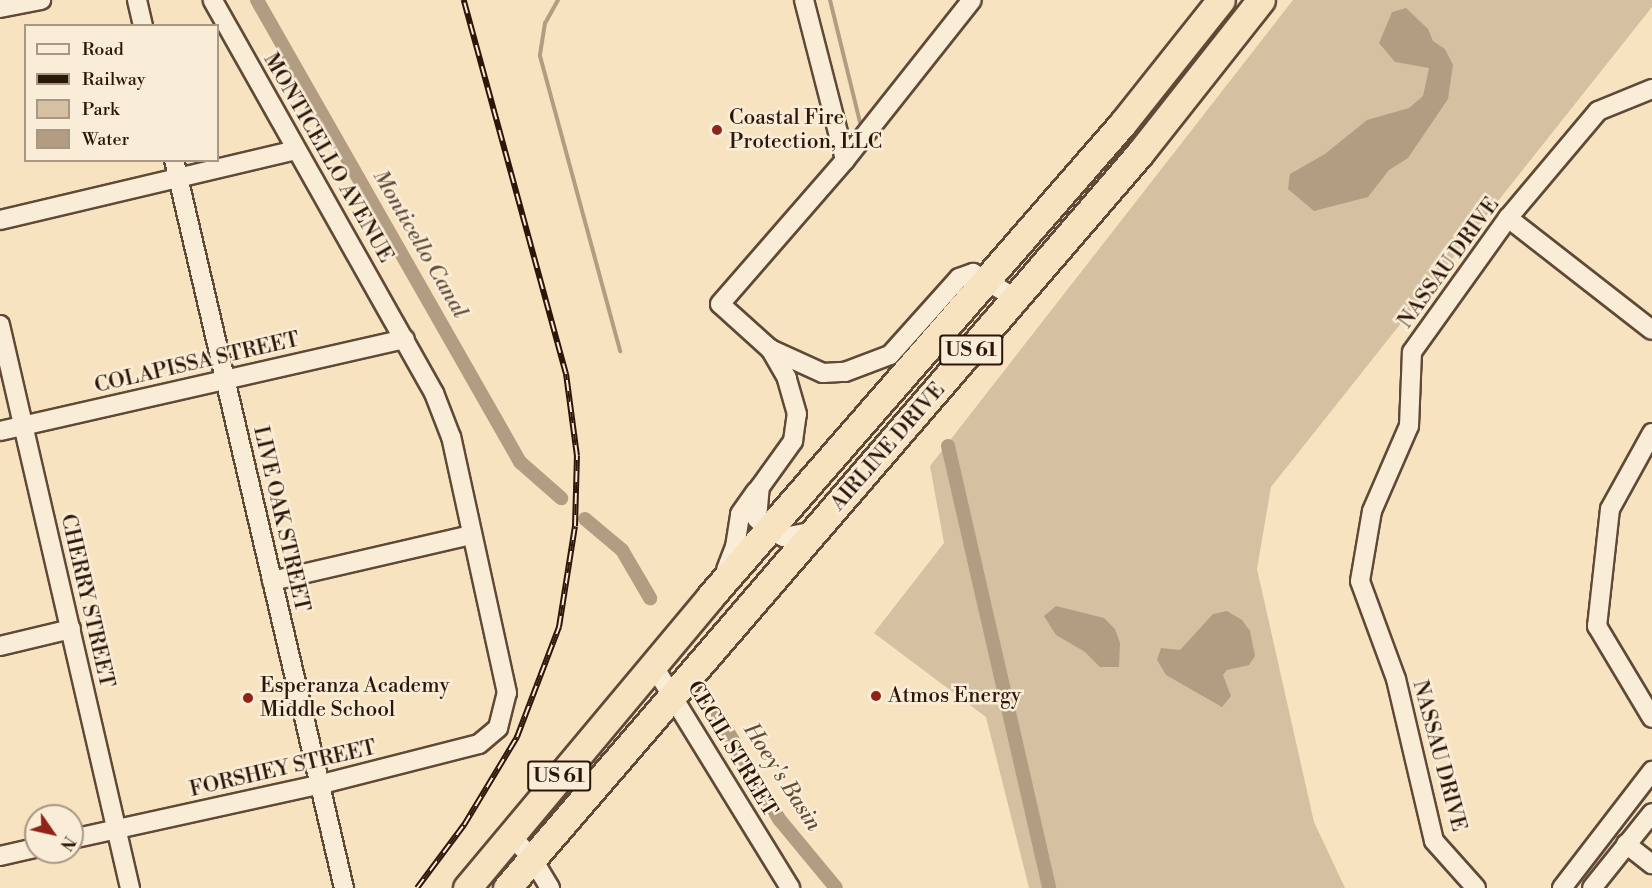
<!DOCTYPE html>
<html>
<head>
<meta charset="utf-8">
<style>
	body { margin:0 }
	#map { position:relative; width:1652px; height:888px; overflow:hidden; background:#f8e3c1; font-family:"Libre Bodoni",serif }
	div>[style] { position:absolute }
	.green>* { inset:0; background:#d5c0a2 }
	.water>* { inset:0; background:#b39d82 }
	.stream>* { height:4px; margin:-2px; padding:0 2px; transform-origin:2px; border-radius:2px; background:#b39d82 }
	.canal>* { height:14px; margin:-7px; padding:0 7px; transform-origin:7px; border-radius:7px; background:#b39d82 }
	.roads { filter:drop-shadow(2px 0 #5f4937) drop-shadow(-2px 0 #5f4937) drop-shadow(0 2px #5f4937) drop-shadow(0 -2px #5f4937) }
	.minor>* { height:18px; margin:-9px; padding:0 9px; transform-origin:9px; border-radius:9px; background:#faedd7 }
	.highway>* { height:27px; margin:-13.5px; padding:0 13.5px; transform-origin:13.5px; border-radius:13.5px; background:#f8e3c1 }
	.rail>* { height:6px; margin-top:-3px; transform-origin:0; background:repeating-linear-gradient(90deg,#faedd7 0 11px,#2c1609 0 22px); box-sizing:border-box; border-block:2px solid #2c1609 }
	.dots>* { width:16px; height:16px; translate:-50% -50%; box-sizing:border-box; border:3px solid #faedd7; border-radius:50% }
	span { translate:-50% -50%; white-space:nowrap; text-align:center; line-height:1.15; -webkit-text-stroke:5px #faedd7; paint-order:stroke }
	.shield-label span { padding:2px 4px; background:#faedd7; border:2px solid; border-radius:4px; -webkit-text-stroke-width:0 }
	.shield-label { font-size:20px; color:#2c1609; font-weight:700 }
	.poi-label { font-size:21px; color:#2c1609 }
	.left { translate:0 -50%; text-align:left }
	.street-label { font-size:21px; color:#2c1609 }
	.water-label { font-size:22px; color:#624c39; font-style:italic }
	.legend { position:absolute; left:24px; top:24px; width:195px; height:138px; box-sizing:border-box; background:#faedd7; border:2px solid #a89785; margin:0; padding:8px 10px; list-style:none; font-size:18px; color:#2c1609 }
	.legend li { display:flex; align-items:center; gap:12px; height:30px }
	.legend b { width:30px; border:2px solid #a89785 }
	.north { position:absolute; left:24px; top:804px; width:60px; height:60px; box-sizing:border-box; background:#faedd7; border:2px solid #a89785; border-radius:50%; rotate:124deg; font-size:16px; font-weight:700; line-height:24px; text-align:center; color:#2c1609 }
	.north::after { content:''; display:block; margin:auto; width:21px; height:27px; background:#8f2418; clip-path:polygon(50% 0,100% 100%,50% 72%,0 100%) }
</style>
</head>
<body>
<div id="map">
	<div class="green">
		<i style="clip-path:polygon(1293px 0,1652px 0,1652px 7px,1271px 487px,1257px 569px,1314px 822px,1345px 888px,1029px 888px,986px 717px,874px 633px,944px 543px,930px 466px)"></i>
	</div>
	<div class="water">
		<i style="clip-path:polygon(1406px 8px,1428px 29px,1433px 41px,1445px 49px,1453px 65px,1448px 99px,1408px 158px,1389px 170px,1368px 197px,1314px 211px,1288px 189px,1290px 174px,1325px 154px,1367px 120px,1409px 108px,1423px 96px,1429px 68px,1395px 62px,1379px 43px,1392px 12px)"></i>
		<i style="clip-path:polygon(1056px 606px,1104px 618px,1115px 629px,1120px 643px,1119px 667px,1100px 667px,1085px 652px,1056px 635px,1044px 616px)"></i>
		<i style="clip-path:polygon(1227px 611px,1242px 620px,1250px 631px,1255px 656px,1249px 665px,1227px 670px,1223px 675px,1231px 696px,1222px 707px,1166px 675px,1157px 660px,1161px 648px,1180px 650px,1213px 614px)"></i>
	</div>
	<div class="stream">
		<i style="left:558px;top:0;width:26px;rotate:119deg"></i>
		<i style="left:545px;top:23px;width:33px;rotate:99deg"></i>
		<i style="left:540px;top:56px;width:306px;rotate:74.8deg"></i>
		<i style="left:830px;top:0;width:126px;rotate:76.2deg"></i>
	</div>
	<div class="canal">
		<i style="left:257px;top:0;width:532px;rotate:60.35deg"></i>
		<i style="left:520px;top:462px;width:55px;rotate:41.3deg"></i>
		<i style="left:948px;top:446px;width:453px;rotate:77.1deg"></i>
		<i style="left:585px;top:519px;width:48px;rotate:40deg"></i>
		<i style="left:622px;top:550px;width:56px;rotate:59.7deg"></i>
		<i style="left:718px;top:715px;width:121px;rotate:59.6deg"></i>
		<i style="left:779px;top:819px;width:89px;rotate:50.4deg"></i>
	</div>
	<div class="roads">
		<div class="minor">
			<i style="left:137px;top:0;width:27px;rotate:77deg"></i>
			<i style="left:804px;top:0;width:165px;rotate:75.6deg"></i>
			<i style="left:0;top:8px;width:42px;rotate:-11deg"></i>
			<i style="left:174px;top:160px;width:748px;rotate:76.86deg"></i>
			<i style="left:1508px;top:218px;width:182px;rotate:37.9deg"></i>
			<i style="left:0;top:220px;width:304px;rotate:-13.3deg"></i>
			<i style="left:0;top:325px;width:578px;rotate:77deg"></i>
			<i style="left:770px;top:349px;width:58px;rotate:24.4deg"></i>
			<i style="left:823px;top:373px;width:22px;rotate:-3deg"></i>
			<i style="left:845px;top:372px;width:48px;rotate:-20.7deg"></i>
			<i style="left:890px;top:355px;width:103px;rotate:-48.1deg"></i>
			<i style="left:959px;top:278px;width:15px;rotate:-20deg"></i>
			<i style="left:973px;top:273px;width:49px;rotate:30.8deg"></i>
			<i style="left:0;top:431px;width:415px;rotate:-12.8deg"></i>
			<i style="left:1652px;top:433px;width:87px;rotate:118.9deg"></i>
			<i style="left:1610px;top:509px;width:118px;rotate:96.3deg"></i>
			<i style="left:1597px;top:626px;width:107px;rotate:59.1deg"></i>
			<i style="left:815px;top:531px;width:32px;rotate:169deg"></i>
			<i style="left:784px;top:537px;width:17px;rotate:-156deg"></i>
			<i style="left:768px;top:530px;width:16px;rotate:-135deg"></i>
			<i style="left:757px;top:519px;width:32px;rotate:-85deg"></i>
			<i style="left:760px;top:487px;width:57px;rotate:-54.3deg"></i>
			<i style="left:793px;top:441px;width:27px;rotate:-82deg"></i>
			<i style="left:797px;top:414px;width:37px;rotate:-106deg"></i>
			<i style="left:787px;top:378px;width:34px;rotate:-120deg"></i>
			<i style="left:770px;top:349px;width:67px;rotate:-138deg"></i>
			<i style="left:720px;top:304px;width:191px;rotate:-49deg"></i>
			<i style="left:845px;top:160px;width:204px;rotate:-51.6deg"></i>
			<i style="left:726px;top:570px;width:25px;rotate:-69deg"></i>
			<i style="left:735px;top:547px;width:33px;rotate:-81deg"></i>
			<i style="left:740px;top:514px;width:28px;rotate:-55deg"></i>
			<i style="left:272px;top:581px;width:204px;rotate:-13deg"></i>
			<i style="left:0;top:646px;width:73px;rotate:-13.5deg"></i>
			<i style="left:653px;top:665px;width:262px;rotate:58.4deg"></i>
			<i style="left:510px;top:835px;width:32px;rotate:46deg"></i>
			<i style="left:532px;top:858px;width:35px;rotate:59deg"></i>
			<i style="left:72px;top:839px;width:256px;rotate:-12.4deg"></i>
			<i style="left:322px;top:784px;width:162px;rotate:-14.3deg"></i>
			<i style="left:479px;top:744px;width:25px;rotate:-40deg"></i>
			<i style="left:498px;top:728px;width:36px;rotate:-76deg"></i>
			<i style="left:507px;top:693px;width:262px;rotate:-102.3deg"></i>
			<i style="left:451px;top:437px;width:47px;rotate:-111.1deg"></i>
			<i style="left:434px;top:393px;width:451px;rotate:-119.4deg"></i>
			<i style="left:1626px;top:844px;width:33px;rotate:38deg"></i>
			<i style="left:0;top:856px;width:37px;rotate:-13deg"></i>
			<i style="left:1476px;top:888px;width:63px;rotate:-131.8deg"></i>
			<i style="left:1434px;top:841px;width:166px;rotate:-103.2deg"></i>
			<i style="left:1396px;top:679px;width:104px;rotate:-110.2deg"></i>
			<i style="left:1360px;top:581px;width:71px;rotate:-80.3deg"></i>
			<i style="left:1372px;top:511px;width:93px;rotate:-66.5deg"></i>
			<i style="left:1409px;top:426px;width:74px;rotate:-87.7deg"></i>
			<i style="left:1412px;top:352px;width:165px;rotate:-54.4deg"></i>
			<i style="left:1508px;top:218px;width:140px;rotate:-49.9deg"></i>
			<i style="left:1598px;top:111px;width:58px;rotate:-22.2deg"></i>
			<i style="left:1562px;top:888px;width:148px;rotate:-52.4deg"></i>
			<i style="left:1592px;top:888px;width:96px;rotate:-51.3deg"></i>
		</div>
		<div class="highway">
			<i style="left:467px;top:888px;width:379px;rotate:-50.1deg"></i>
			<i style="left:710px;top:597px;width:629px;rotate:-48.93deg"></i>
			<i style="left:1123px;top:123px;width:157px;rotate:-51.5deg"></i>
			<i style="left:507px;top:888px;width:970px;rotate:-49.26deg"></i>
			<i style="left:1140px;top:153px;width:195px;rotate:-51.7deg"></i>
		</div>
	</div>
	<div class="rail">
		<i style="left:417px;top:888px;width:79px;rotate:-53.3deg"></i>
		<i style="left:464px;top:825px;width:103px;rotate:-58.9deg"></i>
		<i style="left:517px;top:737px;width:118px;rotate:-69.1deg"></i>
		<i style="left:559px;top:627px;width:102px;rotate:-81deg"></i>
		<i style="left:575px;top:526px;width:70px;rotate:-88.4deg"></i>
		<i style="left:577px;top:456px;width:83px;rotate:-97.6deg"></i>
		<i style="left:566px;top:374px;width:388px;rotate:-105.3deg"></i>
	</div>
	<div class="dots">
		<i style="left:717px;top:130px;background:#8f2418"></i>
		<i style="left:876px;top:696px;background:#8f2418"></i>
		<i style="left:248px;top:698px;background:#8f2418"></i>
	</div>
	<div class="shield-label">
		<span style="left:971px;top:350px">US 61</span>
		<span style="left:559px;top:776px">US 61</span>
	</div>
	<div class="poi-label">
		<span class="left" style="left:729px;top:130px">Coastal Fire<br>Protection, LLC</span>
		<span class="left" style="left:260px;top:698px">Esperanza Academy<br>Middle School</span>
		<span class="left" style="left:888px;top:696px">Atmos Energy</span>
	</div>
	<div class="street-label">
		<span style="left:328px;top:158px;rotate:60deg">MONTICELLO AVENUE</span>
		<span style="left:1449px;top:263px;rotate:-54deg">NASSAU DRIVE</span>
		<span style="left:197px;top:363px;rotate:-13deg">COLAPISSA STREET</span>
		<span style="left:888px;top:447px;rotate:-49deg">AIRLINE DRIVE</span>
		<span style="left:281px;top:519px;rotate:77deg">LIVE OAK STREET</span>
		<span style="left:87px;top:601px;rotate:77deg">CHERRY STREET</span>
		<span style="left:732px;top:749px;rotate:59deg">CECIL STREET</span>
		<span style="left:1439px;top:756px;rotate:75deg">NASSAU DRIVE</span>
		<span style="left:283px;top:769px;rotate:-13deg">FORSHEY STREET</span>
	</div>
	<div class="water-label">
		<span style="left:420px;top:244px;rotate:60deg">Monticello Canal</span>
		<span style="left:782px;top:777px;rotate:57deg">Hoey's Basin</span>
	</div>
	<ul class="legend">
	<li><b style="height:8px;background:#faedd7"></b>Road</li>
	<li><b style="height:8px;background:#2c1609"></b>Railway</li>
	<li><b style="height:16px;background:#d5c0a2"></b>Park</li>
	<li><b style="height:16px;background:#b39d82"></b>Water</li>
	</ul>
	<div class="north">N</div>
</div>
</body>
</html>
